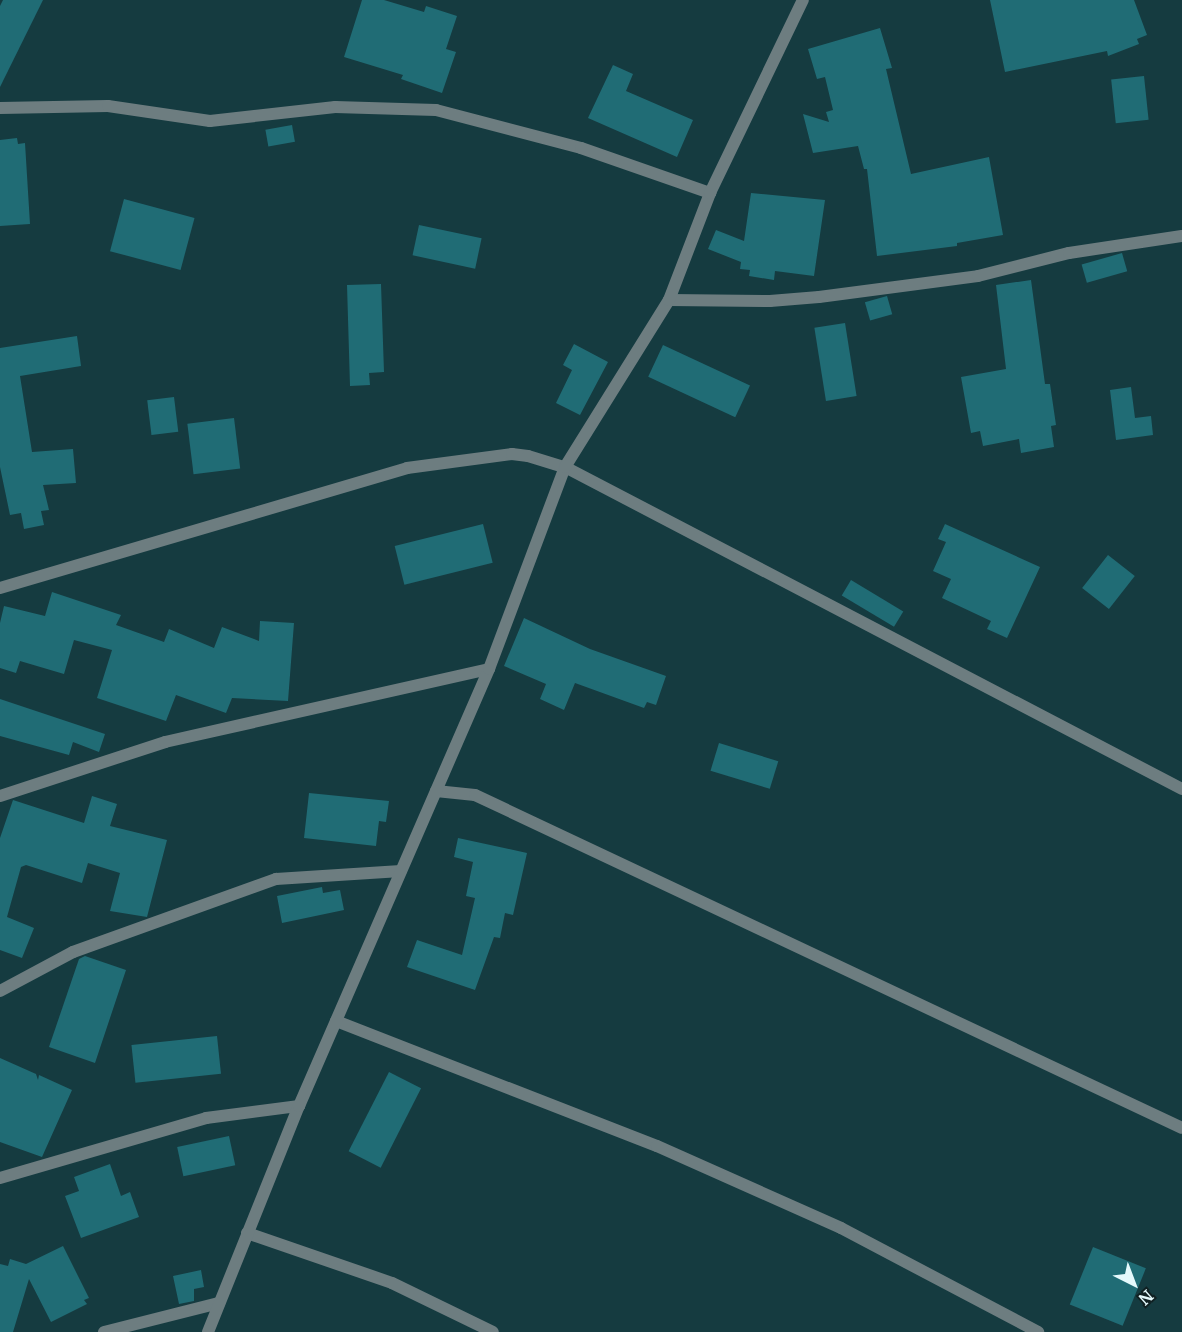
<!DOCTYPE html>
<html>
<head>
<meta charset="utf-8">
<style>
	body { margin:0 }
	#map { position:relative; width:1182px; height:1332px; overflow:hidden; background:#153b40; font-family:Merriweather,serif }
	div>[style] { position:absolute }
	.building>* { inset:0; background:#206c75; transform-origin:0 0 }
	.street>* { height:12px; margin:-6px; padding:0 6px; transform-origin:6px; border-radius:6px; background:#6d7d80 }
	span { translate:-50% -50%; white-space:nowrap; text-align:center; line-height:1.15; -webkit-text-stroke:5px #102022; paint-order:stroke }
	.north { position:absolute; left:1104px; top:1254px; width:60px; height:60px; -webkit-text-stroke:4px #102022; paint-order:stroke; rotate:138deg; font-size:16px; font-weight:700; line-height:24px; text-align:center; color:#e4f9fc }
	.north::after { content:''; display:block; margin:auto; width:21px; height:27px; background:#e4f9fc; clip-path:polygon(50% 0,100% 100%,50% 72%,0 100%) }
</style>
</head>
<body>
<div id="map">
	<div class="building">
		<i style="clip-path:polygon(3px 0,43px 0,0 87px,0 6px)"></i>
		<i style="clip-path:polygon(362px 0,384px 0,424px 12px,426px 6px,457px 16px,446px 49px,456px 52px,442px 93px,401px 79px,403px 75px,344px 57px)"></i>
		<i style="clip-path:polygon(990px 0,1134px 0,1147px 35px,1137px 39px,1139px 44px,1108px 56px,1107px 51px,1005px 72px)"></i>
		<i style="clip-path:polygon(880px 28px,892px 68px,886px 69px,911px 174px,989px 157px,1003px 235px,957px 243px,957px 246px,877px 256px,867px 169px,864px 169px,858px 146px,813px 153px,803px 114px,829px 122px,826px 112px,833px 110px,825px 77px,817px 79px,808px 49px)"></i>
		<i style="clip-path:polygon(613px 65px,633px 74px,626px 91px,693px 120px,677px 157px,588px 118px)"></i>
		<i style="left:1144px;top:76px;width:44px;height:33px;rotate:84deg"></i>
		<i style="left:292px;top:125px;width:17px;height:27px;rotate:80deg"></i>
		<i style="clip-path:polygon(17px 138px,18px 144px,25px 143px,30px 224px,0 226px,0 140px)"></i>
		<i style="clip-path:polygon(751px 193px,825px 200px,814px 276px,775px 271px,774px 280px,749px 276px,750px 270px,740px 269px,741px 262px,708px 249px,716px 230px,744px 241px)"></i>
		<i style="left:124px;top:199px;width:73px;height:54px;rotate:15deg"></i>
		<i style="left:419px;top:225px;width:64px;height:31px;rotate:12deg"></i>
		<i style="left:1122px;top:253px;width:19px;height:42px;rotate:74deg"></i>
		<i style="clip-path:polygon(1031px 280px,1045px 384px,1050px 384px,1056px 425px,1051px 426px,1054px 447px,1021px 453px,1019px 439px,983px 446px,980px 431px,971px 433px,961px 377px,1006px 369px,996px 285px)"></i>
		<i style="clip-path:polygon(381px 284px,384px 372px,369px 373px,370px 385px,350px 386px,347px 285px)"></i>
		<i style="left:887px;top:296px;width:19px;height:23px;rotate:74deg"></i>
		<i style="left:845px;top:323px;width:74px;height:31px;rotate:81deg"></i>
		<i style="clip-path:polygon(77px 336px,81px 366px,20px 376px,32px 452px,73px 449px,76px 483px,43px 485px,49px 510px,41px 511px,44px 525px,24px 529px,21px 513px,10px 515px,0 467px,0 348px)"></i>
		<i style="clip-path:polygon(574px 344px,608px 362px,580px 415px,556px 403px,572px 370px,563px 365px)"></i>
		<i style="left:663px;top:345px;width:96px;height:35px;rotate:25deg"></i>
		<i style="clip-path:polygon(1131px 387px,1135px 418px,1151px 416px,1153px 435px,1116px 440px,1110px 390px)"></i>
		<i style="left:174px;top:397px;width:35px;height:27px;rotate:83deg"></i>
		<i style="left:234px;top:418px;width:51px;height:47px;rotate:83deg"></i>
		<i style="left:483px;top:524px;width:40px;height:91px;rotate:76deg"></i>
		<i style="clip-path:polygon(945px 524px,1040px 567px,1007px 638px,987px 629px,991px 621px,942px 598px,951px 579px,933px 571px,946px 542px,938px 539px)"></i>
		<i style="left:1108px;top:555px;width:34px;height:42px;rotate:38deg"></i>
		<i style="left:851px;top:580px;width:61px;height:18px;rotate:31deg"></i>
		<i style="clip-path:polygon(52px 592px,121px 615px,116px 625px,164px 642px,169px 629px,214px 648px,222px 627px,259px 641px,260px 621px,294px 623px,288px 701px,232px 698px,226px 713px,176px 695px,166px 721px,97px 698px,112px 650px,74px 640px,64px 674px,20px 661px,16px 673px,0 668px,0 623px,4px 606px,45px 616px)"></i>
		<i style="clip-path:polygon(524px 618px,590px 649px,666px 676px,656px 705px,647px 702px,644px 708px,575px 683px,564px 710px,540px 699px,546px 684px,504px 666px)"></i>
		<i style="clip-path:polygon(0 699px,105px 734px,99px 752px,73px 742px,69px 755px,0 736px)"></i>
		<i style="left:719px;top:743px;width:62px;height:29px;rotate:17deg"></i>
		<i style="clip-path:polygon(309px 793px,389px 801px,386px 822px,379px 821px,376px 846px,304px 838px)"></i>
		<i style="clip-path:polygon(92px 796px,117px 804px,110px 826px,167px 840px,147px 917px,110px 911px,120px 873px,88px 863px,82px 883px,26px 865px,21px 867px,7px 917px,34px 928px,22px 958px,0 950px,0 838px,13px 800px,84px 823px)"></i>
		<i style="clip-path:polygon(458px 838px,527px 853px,513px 915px,505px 913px,500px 938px,494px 937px,475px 990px,407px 967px,417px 940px,462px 955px,475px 898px,466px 896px,473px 862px,454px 857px)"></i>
		<i style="clip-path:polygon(322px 887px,323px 893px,340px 890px,344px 910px,282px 923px,277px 896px)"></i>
		<i style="clip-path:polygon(85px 956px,126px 970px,95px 1063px,49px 1047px,79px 959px)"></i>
		<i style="left:217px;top:1036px;width:38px;height:86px;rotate:84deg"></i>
		<i style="clip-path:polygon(0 1058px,36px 1074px,38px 1080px,39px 1075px,72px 1090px,42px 1157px,0 1142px)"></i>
		<i style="left:389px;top:1072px;width:36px;height:89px;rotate:27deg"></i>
		<i style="left:229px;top:1136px;width:30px;height:53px;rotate:78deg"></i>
		<i style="clip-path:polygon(110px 1164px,121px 1196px,130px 1192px,139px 1217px,81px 1238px,65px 1196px,79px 1191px,74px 1177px)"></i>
		<i style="clip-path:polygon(63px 1246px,89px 1298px,84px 1300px,87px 1304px,51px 1322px,29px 1279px,13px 1332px,0 1332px,0 1264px,8px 1266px,10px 1259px,26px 1264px)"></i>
		<i style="left:1093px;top:1247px;width:57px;height:62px;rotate:22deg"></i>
		<i style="clip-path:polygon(201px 1270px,204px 1287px,194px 1289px,194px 1301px,179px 1304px,173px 1276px)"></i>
	</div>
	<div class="street">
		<i style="left:0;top:108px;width:108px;rotate:-1.1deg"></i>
		<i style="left:108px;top:106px;width:103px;rotate:8.4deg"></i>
		<i style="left:210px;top:121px;width:126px;rotate:-6.4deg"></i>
		<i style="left:335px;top:107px;width:101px;rotate:1.7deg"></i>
		<i style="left:436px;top:110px;width:150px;rotate:14.7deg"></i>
		<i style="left:581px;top:148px;width:137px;rotate:19.2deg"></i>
		<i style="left:669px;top:300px;width:101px;rotate:0.6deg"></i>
		<i style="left:770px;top:301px;width:49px;rotate:-4.7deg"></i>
		<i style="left:819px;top:297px;width:160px;rotate:-7.5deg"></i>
		<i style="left:978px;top:276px;width:94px;rotate:-14.2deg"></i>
		<i style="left:1069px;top:253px;width:114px;rotate:-8.6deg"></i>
		<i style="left:0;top:588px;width:424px;rotate:-16.4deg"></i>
		<i style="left:407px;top:468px;width:106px;rotate:-7.6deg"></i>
		<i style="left:512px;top:454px;width:16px;rotate:7deg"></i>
		<i style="left:528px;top:456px;width:39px;rotate:17deg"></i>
		<i style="left:565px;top:467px;width:696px;rotate:27.56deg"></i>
		<i style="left:436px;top:791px;width:39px;rotate:6deg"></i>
		<i style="left:475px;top:795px;width:781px;rotate:25.22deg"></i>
		<i style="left:0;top:796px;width:174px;rotate:-18.1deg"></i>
		<i style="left:165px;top:742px;width:332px;rotate:-12.7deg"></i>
		<i style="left:0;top:991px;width:83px;rotate:-28.1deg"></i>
		<i style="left:73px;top:952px;width:216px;rotate:-19.8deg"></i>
		<i style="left:276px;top:879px;width:125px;rotate:-3.7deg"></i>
		<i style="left:336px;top:1021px;width:344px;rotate:21.3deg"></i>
		<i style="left:657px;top:1146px;width:201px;rotate:24deg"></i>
		<i style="left:841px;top:1228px;width:223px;rotate:27.8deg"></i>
		<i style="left:0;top:1178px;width:215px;rotate:-16.2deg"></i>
		<i style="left:206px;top:1118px;width:94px;rotate:-7.4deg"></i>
		<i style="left:247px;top:1233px;width:153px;rotate:19deg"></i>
		<i style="left:392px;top:1283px;width:112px;rotate:25.9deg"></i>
		<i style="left:104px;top:1332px;width:119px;rotate:-14.2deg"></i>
		<i style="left:208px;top:1332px;width:244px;rotate:-68.1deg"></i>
		<i style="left:299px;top:1106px;width:477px;rotate:-66.5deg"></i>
		<i style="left:489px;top:669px;width:216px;rotate:-69.4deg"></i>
		<i style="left:565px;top:467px;width:197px;rotate:-58.1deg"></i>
		<i style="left:669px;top:300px;width:115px;rotate:-69deg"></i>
		<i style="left:710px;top:193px;width:214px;rotate:-64.3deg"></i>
	</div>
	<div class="north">N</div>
</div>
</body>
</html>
